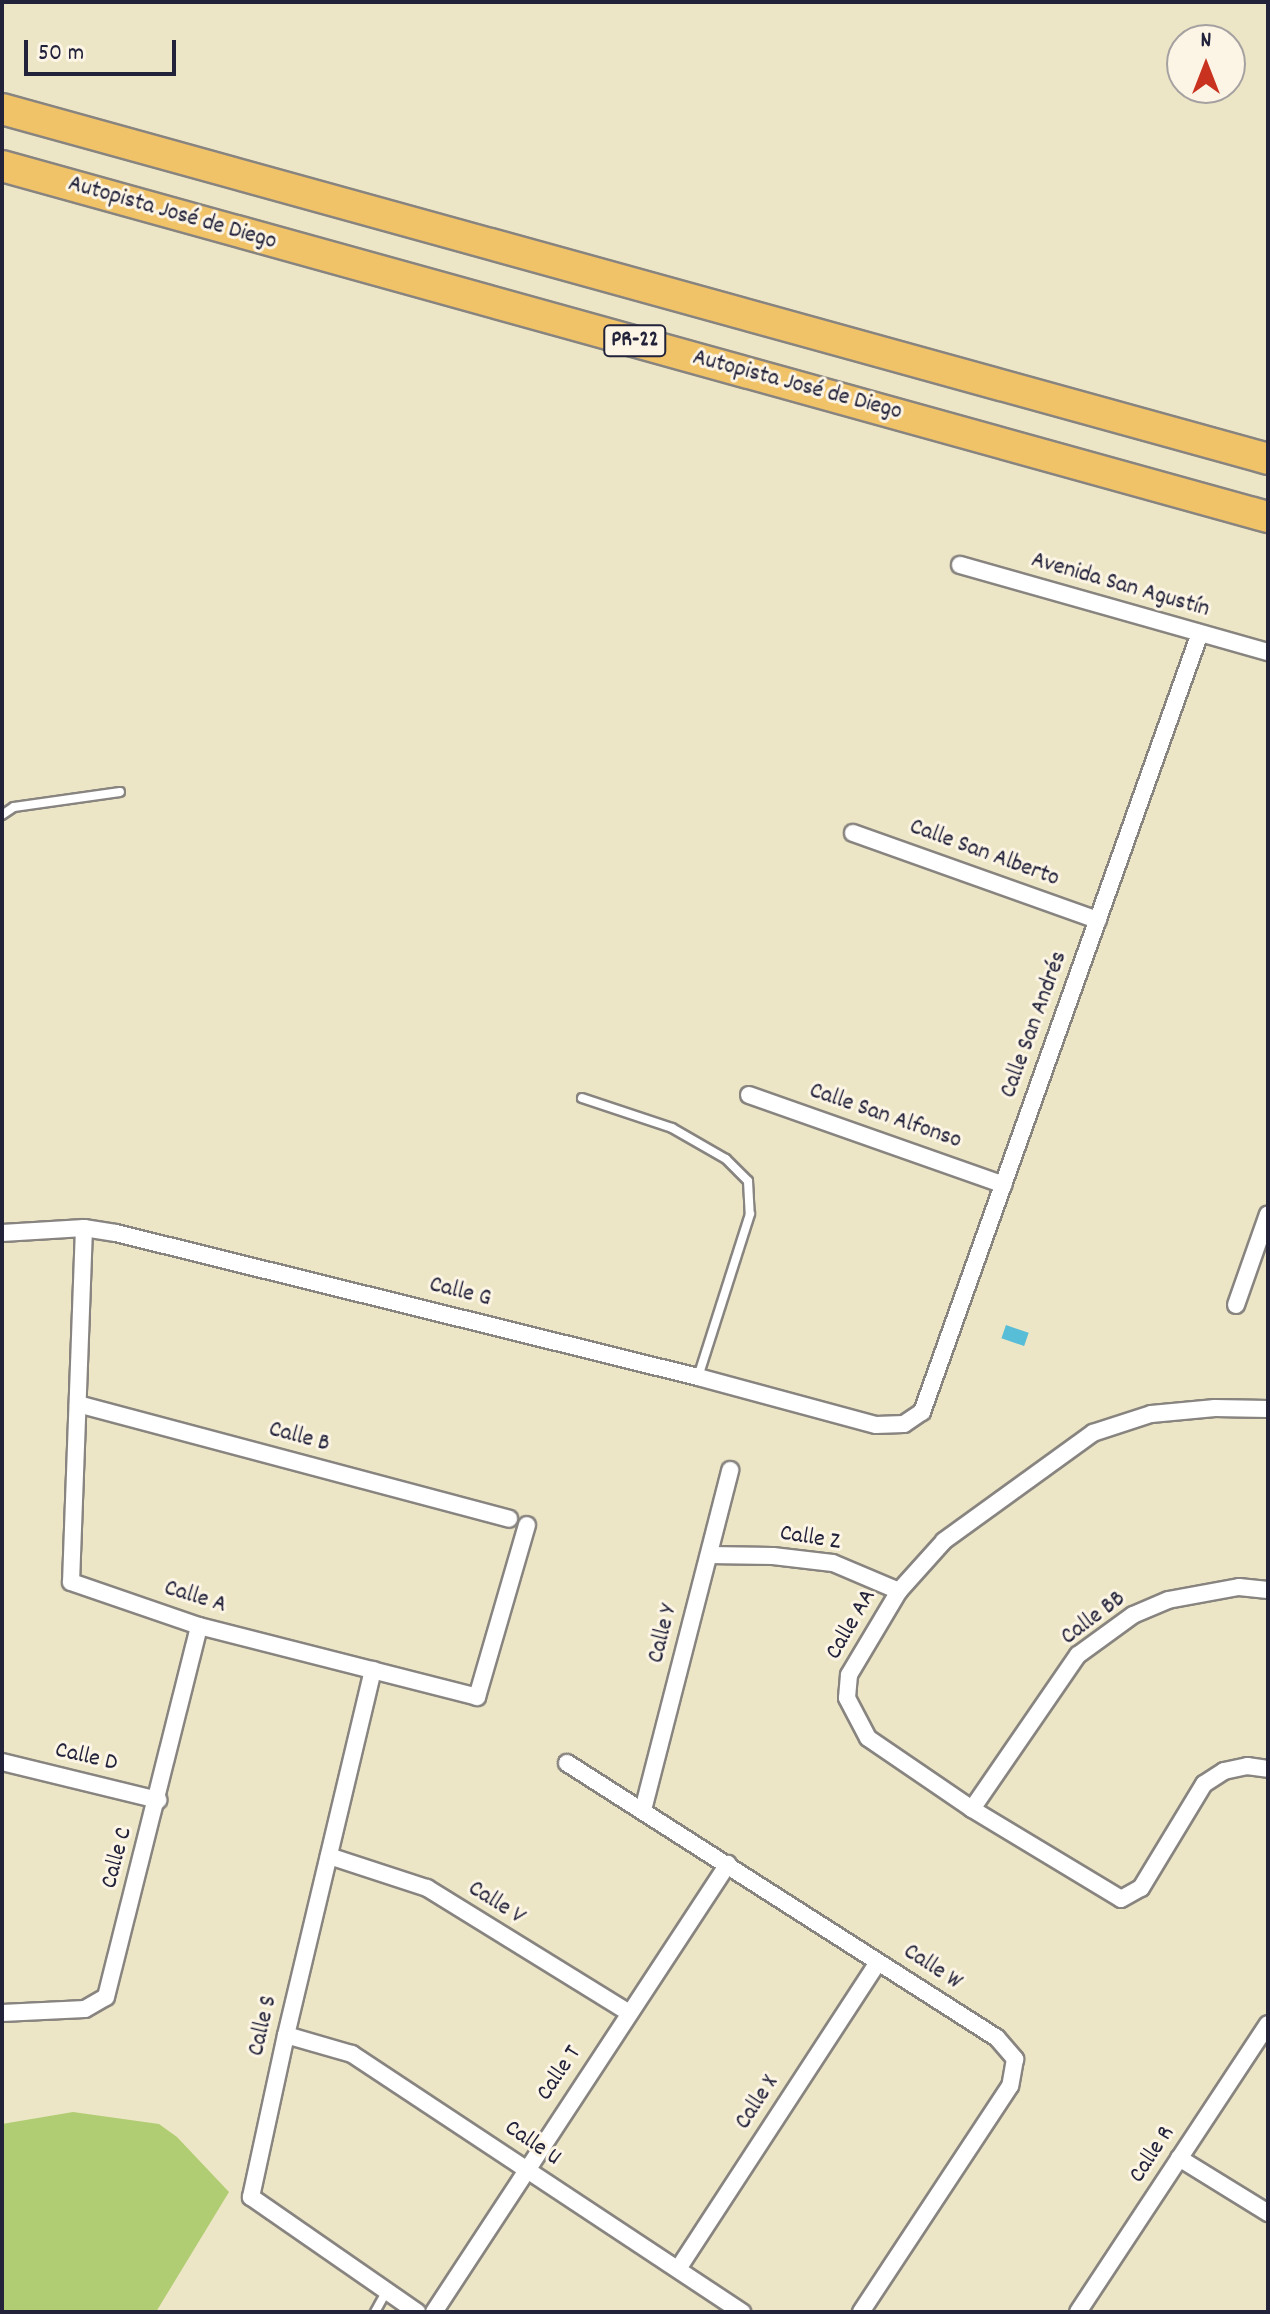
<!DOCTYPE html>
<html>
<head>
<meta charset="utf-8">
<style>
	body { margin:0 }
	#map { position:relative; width:1270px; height:2314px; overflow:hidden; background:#ede6c6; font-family:Dekko,sans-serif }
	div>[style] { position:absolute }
	.green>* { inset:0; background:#b1cd73 }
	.water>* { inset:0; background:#58bdd6; transform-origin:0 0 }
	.roads { filter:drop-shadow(2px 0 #888480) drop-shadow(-2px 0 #888480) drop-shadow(0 2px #888480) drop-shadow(0 -2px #888480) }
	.lane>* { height:8px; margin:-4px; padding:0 4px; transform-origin:4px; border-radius:4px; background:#fff }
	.street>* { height:16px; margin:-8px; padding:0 8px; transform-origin:8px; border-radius:8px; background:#fff }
	.highway>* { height:30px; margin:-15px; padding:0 15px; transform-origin:15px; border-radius:15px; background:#f1c369 }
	span { translate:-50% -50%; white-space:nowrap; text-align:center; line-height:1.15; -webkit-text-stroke:6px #fcf5e5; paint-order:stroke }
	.shield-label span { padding:2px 6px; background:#fcf5e5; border:2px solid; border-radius:6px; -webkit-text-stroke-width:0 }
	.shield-label { font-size:22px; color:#22223b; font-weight:700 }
	.street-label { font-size:24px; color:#22223b }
	.frame { position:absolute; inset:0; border:4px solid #22223b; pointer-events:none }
	.north { position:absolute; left:1166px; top:24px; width:80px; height:80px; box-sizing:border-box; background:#fcf5e5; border:2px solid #a5a1a1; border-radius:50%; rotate:0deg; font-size:22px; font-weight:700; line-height:32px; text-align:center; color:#22223b }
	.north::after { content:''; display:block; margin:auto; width:28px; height:36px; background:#c8321e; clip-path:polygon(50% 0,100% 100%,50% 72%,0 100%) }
	.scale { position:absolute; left:24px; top:40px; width:152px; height:36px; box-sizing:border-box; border:4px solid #22223b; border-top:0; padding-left:10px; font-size:24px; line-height:28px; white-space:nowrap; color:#22223b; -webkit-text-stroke:6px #fcf5e5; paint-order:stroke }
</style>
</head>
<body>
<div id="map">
	<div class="green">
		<i style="clip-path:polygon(73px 2112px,159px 2124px,177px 2137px,229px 2192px,156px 2312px,2px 2312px,2px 2124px)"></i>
	</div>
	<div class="water">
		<i style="left:1006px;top:1325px;width:24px;height:14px;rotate:19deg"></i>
	</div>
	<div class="roads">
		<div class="lane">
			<i style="left:2px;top:815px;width:14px;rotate:-34deg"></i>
			<i style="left:14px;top:807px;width:107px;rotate:-8.1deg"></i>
			<i style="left:582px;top:1098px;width:95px;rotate:18.4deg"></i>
			<i style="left:672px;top:1128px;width:62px;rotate:29.9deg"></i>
			<i style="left:726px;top:1159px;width:31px;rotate:45deg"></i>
			<i style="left:748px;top:1181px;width:33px;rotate:87deg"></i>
			<i style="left:750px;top:1214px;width:171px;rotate:107.7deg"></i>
			<i style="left:375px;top:2312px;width:23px;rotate:-61deg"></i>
		</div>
		<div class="street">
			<i style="left:960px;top:565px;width:320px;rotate:15.8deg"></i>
			<i style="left:853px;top:833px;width:260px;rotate:19.6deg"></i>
			<i style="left:749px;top:1095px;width:270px;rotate:19.4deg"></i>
			<i style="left:84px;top:1228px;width:354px;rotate:92.1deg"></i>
			<i style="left:71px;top:1582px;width:135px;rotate:19deg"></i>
			<i style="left:199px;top:1626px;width:287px;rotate:14.3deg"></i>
			<i style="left:477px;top:1697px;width:179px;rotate:-73.8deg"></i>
			<i style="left:2px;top:1233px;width:82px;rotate:-3.5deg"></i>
			<i style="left:84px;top:1228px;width:32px;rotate:9deg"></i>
			<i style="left:116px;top:1233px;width:600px;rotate:13.9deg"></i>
			<i style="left:698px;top:1377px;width:184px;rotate:15.1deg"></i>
			<i style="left:876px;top:1425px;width:28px;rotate:-2deg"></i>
			<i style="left:904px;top:1424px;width:22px;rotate:-34deg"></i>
			<i style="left:922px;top:1412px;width:827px;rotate:-70.36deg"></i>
			<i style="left:1236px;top:1305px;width:96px;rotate:-70.6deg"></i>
			<i style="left:78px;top:1404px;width:446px;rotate:14.9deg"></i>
			<i style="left:1268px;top:1409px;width:53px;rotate:-178.9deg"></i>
			<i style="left:1215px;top:1408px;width:64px;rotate:174.6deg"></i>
			<i style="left:1151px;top:1414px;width:61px;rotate:161.9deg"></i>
			<i style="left:1093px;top:1433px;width:184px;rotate:144.1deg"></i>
			<i style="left:944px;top:1541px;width:67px;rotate:132deg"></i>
			<i style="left:899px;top:1591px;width:98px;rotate:120.8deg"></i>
			<i style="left:849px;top:1675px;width:23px;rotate:95deg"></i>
			<i style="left:847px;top:1698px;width:45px;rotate:62.3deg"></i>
			<i style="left:868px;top:1738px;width:126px;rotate:34.3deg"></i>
			<i style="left:972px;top:1809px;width:174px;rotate:31.1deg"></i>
			<i style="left:1121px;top:1899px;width:23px;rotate:-29deg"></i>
			<i style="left:1141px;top:1888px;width:122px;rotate:-58.8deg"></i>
			<i style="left:1204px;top:1784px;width:24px;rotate:-33deg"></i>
			<i style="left:1224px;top:1771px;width:24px;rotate:-12deg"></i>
			<i style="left:1247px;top:1766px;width:21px;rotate:8deg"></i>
			<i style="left:709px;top:1555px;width:64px;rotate:0.9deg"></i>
			<i style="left:773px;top:1556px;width:60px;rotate:6.7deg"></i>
			<i style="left:833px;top:1563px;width:72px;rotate:23deg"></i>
			<i style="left:373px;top:1670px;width:375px;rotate:103.4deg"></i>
			<i style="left:286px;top:2035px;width:166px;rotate:102.2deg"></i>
			<i style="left:251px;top:2197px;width:202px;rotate:34.7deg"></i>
			<i style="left:2px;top:1762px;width:161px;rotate:13.7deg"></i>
			<i style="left:567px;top:1763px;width:510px;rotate:32.6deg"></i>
			<i style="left:997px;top:2038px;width:28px;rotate:49deg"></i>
			<i style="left:1015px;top:2059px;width:27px;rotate:100deg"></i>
			<i style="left:1010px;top:2086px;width:271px;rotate:123.4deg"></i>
			<i style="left:972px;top:1809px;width:187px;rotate:-55.5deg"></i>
			<i style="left:1078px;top:1655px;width:68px;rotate:-36deg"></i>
			<i style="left:1133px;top:1615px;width:38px;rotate:-23deg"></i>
			<i style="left:1168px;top:1600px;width:72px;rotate:-10.4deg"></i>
			<i style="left:1239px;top:1587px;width:29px;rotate:6deg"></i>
			<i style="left:643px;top:1810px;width:351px;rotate:-75.6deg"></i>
			<i style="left:329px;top:1856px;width:103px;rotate:18.1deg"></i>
			<i style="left:427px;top:1888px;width:238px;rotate:31.7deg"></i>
			<i style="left:2px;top:2013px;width:83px;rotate:-2.8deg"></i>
			<i style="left:85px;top:2009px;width:24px;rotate:-30deg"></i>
			<i style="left:106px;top:1997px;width:382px;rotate:-75.9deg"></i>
			<i style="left:286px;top:2035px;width:69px;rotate:16.1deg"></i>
			<i style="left:352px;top:2054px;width:468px;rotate:33.5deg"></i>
			<i style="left:1179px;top:2158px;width:105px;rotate:31.7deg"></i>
			<i style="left:678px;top:2269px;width:366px;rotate:-56.9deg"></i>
			<i style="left:434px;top:2312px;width:536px;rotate:-56.73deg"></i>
			<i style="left:1078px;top:2312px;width:345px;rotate:-56.6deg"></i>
		</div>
		<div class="highway">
			<i style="left:2px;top:109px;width:1313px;rotate:15.45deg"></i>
			<i style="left:2px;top:166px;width:1314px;rotate:15.5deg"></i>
		</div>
	</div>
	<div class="shield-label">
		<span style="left:635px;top:341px">PR-22</span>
	</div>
	<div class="street-label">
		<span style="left:172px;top:214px;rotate:16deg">Autopista José de Diego</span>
		<span style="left:797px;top:386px;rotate:15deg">Autopista José de Diego</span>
		<span style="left:1120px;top:586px;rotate:16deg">Avenida San Agustín</span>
		<span style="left:984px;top:854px;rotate:20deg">Calle San Alberto</span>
		<span style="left:1035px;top:1025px;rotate:-70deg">Calle San Andrés</span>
		<span style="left:885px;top:1117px;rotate:19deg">Calle San Alfonso</span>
		<span style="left:460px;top:1293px;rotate:14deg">Calle G</span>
		<span style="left:299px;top:1438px;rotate:15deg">Calle B</span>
		<span style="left:810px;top:1539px;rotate:9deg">Calle Z</span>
		<span style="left:195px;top:1598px;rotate:17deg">Calle A</span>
		<span style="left:1094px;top:1619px;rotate:-37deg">Calle BB</span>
		<span style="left:852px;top:1625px;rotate:-60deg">Calle AA</span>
		<span style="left:664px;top:1634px;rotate:-76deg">Calle Y</span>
		<span style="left:86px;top:1758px;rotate:13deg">Calle D</span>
		<span style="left:118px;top:1858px;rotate:-75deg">Calle C</span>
		<span style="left:496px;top:1904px;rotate:32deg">Calle V</span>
		<span style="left:932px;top:1968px;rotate:33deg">Calle W</span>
		<span style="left:264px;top:2026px;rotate:-77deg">Calle S</span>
		<span style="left:560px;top:2074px;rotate:-56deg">Calle T</span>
		<span style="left:758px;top:2103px;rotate:-57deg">Calle X</span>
		<span style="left:532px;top:2144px;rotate:34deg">Calle U</span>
		<span style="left:1153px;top:2155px;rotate:-57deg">Calle R</span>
	</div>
	<div class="frame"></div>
	<div class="north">N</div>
	<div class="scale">50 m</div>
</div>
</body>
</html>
